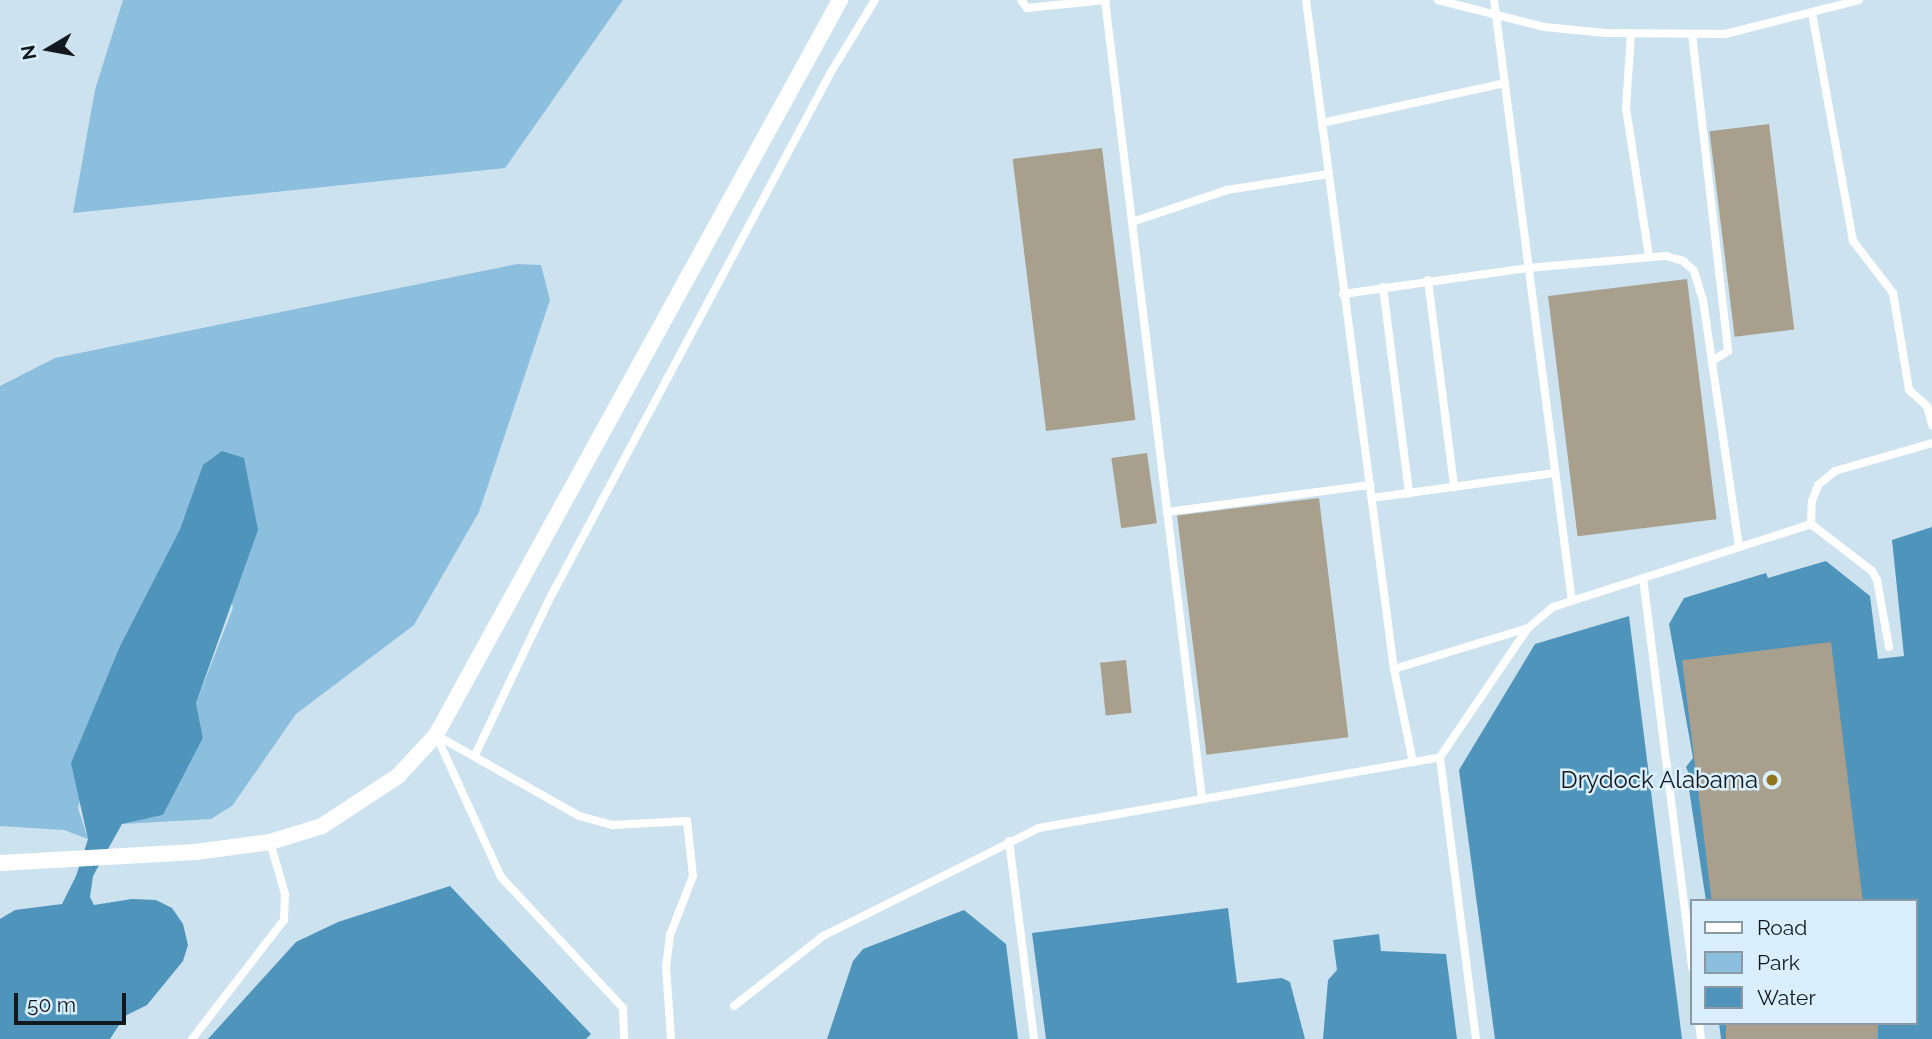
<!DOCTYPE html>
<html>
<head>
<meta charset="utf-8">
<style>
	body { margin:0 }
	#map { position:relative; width:1932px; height:1039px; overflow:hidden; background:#cde2ef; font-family:Raleway,sans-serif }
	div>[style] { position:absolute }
	.green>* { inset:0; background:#8cbedd }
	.water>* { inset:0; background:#4f94bb }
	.building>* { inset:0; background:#a8a08d; transform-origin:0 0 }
	.service>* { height:8px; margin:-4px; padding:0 4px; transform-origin:4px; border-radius:4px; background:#fff }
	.minor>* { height:16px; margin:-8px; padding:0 8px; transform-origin:8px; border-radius:8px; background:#fff }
	.dots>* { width:19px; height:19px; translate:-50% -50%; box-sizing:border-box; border:4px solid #daeffd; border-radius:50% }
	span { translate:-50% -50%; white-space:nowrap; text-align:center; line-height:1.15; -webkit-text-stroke:5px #daeffd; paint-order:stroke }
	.poi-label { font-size:24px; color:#12191e }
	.right { translate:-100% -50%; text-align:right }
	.legend { position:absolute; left:1690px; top:899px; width:228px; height:126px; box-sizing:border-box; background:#daeffd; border:2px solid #8a99a4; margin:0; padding:9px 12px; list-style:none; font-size:21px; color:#12191e }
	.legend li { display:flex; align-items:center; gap:14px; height:35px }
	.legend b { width:35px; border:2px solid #8a99a4 }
	.north { position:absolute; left:14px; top:14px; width:70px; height:70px; -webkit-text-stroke:5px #daeffd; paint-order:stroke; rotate:260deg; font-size:19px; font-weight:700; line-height:28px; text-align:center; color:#12191e }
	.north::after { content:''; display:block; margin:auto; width:24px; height:32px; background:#12191e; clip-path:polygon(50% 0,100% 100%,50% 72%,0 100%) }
	.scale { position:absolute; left:14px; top:993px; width:112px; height:32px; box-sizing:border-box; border:4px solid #12191e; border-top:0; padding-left:9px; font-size:21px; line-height:24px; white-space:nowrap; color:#12191e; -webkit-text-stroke:5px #daeffd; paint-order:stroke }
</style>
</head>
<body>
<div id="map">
	<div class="green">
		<i style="clip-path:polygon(123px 0,623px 0,505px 168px,73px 213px,95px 90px)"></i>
		<i style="clip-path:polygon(517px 264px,541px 265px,550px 300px,479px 512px,414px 625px,296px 714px,232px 806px,211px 819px,122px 824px,163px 815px,203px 738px,196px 703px,233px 608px,204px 465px,180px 529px,121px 644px,78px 808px,88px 839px,64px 830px,0 826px,0 386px,55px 358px)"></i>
	</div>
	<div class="water">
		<i style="clip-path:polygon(222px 451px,244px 458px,258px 530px,196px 703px,203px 738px,163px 815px,122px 824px,93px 876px,90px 897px,94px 905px,132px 899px,156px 900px,172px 908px,183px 924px,188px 945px,183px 961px,147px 1005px,125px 1016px,110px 1039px,0 1039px,0 919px,15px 910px,62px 904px,76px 876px,88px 839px,71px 763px,121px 644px,180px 529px,203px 465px)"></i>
		<i style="clip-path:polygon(1932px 527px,1932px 1039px,1721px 1039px,1719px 1023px,1916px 1023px,1916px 901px,1706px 901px,1689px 789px,1693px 784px,1686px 767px,1693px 758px,1669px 624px,1684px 598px,1766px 573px,1768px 578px,1826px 561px,1870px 596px,1878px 659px,1904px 656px,1892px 540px)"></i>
		<i style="clip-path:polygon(1629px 616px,1682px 1039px,1495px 1039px,1459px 770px,1535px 644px)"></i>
		<i style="clip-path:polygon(450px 886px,591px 1034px,586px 1039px,208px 1039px,296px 942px,338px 922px)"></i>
		<i style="clip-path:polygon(1228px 908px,1237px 983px,1282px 978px,1290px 982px,1305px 1039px,1046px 1039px,1032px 933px)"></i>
		<i style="clip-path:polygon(964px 910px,1006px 944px,1018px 1039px,827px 1039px,853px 961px,863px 949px)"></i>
		<i style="clip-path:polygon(1379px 934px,1381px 951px,1446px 954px,1457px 1039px,1323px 1039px,1328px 980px,1337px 970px,1333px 940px)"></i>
	</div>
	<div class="building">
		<i style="left:1769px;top:124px;width:207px;height:60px;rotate:83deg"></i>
		<i style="left:1102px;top:148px;width:274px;height:90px;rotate:83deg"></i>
		<i style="left:1687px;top:279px;width:242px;height:140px;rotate:83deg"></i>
		<i style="left:1147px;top:453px;width:71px;height:36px;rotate:82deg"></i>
		<i style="left:1319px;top:498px;width:241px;height:143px;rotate:83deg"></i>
		<i style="left:1831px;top:642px;width:261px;height:150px;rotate:83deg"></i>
		<i style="left:1126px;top:660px;width:53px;height:26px;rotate:84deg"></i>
		<i style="left:1726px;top:1023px;width:152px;height:16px"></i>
	</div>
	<div class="service">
		<i style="left:1021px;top:0;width:10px;rotate:53deg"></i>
		<i style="left:1027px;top:8px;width:79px;rotate:-5.8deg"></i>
		<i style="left:1105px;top:0;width:804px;rotate:83.07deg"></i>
		<i style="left:1306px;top:0;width:675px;rotate:82.51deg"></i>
		<i style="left:1394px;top:669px;width:95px;rotate:78.5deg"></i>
		<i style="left:1438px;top:0;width:109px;rotate:14.3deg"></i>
		<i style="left:1544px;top:27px;width:62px;rotate:5.5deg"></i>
		<i style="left:1606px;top:33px;width:119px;rotate:0.5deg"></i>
		<i style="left:1725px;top:34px;width:138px;rotate:-14.2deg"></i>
		<i style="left:1494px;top:0;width:606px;rotate:82.61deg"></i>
		<i style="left:1812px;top:13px;width:232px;rotate:79.8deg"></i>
		<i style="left:1853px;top:241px;width:66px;rotate:52.4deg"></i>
		<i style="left:1893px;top:293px;width:98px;rotate:80.6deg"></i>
		<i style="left:1909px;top:390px;width:24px;rotate:42deg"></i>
		<i style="left:1927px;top:406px;width:20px;rotate:75deg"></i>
		<i style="left:1631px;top:34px;width:74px;rotate:93.9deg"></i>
		<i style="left:1626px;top:108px;width:151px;rotate:81.2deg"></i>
		<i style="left:1692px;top:34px;width:319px;rotate:83.5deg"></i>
		<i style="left:1728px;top:351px;width:19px;rotate:148deg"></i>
		<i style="left:1322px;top:123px;width:187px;rotate:-12.3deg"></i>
		<i style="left:1132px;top:222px;width:100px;rotate:-18.6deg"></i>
		<i style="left:1227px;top:190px;width:103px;rotate:-8.9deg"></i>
		<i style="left:1428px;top:280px;width:209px;rotate:82.8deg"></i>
		<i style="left:1383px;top:287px;width:208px;rotate:82.8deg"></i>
		<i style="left:1343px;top:294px;width:187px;rotate:-8deg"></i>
		<i style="left:1528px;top:268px;width:139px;rotate:-5deg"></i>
		<i style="left:1666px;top:256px;width:18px;rotate:16deg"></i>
		<i style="left:1683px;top:261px;width:15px;rotate:42deg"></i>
		<i style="left:1694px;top:271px;width:30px;rotate:73deg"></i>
		<i style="left:1703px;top:300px;width:250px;rotate:81.7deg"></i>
		<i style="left:1372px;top:498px;width:185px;rotate:-7.8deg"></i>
		<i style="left:1167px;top:512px;width:205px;rotate:-7.6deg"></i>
		<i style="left:1643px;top:578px;width:393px;rotate:82.8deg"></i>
		<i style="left:1889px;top:647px;width:68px;rotate:-100.2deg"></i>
		<i style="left:1877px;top:580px;width:10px;rotate:-119deg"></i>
		<i style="left:1872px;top:571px;width:77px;rotate:-142.4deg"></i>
		<i style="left:1811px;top:524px;width:23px;rotate:-88deg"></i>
		<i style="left:1812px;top:501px;width:17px;rotate:-69deg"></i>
		<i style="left:1818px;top:485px;width:22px;rotate:-39deg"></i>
		<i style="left:1835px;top:471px;width:101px;rotate:-16.1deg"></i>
		<i style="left:1394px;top:669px;width:140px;rotate:-17deg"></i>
		<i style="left:436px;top:735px;width:164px;rotate:29.5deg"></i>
		<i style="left:579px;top:816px;width:35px;rotate:15deg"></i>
		<i style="left:613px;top:825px;width:74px;rotate:-3.1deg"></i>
		<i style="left:687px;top:821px;width:55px;rotate:83.8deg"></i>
		<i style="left:693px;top:876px;width:63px;rotate:111.3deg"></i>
		<i style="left:670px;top:935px;width:31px;rotate:97deg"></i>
		<i style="left:666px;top:966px;width:73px;rotate:86.1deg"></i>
		<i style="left:436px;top:735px;width:156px;rotate:65.4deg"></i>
		<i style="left:501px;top:877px;width:179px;rotate:47deg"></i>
		<i style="left:623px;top:1008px;width:31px;rotate:88deg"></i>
		<i style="left:475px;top:755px;width:174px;rotate:-64.5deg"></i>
		<i style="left:550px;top:598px;width:596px;rotate:-61.89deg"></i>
		<i style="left:831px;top:72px;width:84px;rotate:-58.6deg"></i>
		<i style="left:1009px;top:841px;width:200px;rotate:82.8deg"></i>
		<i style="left:734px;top:1006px;width:113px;rotate:-38.2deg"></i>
		<i style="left:823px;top:936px;width:241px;rotate:-26.6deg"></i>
		<i style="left:1039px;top:828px;width:407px;rotate:-10deg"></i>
		<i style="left:1699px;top:1023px;width:16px;rotate:83deg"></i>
		<i style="left:192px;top:1039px;width:150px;rotate:-52.3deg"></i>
		<i style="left:284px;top:920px;width:26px;rotate:-88deg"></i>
		<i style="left:285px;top:894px;width:54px;rotate:-106.1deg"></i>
		<i style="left:1476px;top:1039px;width:284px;rotate:-97.3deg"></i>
		<i style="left:1440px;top:757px;width:156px;rotate:-55.7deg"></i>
		<i style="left:1528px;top:628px;width:33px;rotate:-40deg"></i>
		<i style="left:1553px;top:607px;width:271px;rotate:-17.8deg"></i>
	</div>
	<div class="minor">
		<i style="left:0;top:863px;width:196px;rotate:-3.2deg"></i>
		<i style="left:196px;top:852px;width:75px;rotate:-7.7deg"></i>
		<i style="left:270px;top:842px;width:54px;rotate:-17.1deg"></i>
		<i style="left:322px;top:826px;width:91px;rotate:-33.3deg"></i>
		<i style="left:398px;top:776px;width:56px;rotate:-47.2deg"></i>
		<i style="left:436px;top:735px;width:839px;rotate:-61.2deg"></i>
	</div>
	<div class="dots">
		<i style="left:1772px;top:780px;background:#92751b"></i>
	</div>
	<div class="poi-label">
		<span class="right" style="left:1758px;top:780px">Drydock Alabama</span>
	</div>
	<ul class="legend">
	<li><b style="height:9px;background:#fff"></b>Road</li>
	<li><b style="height:19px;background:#8cbedd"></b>Park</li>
	<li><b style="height:19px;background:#4f94bb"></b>Water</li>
	</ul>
	<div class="north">N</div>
	<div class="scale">50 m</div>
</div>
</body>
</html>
